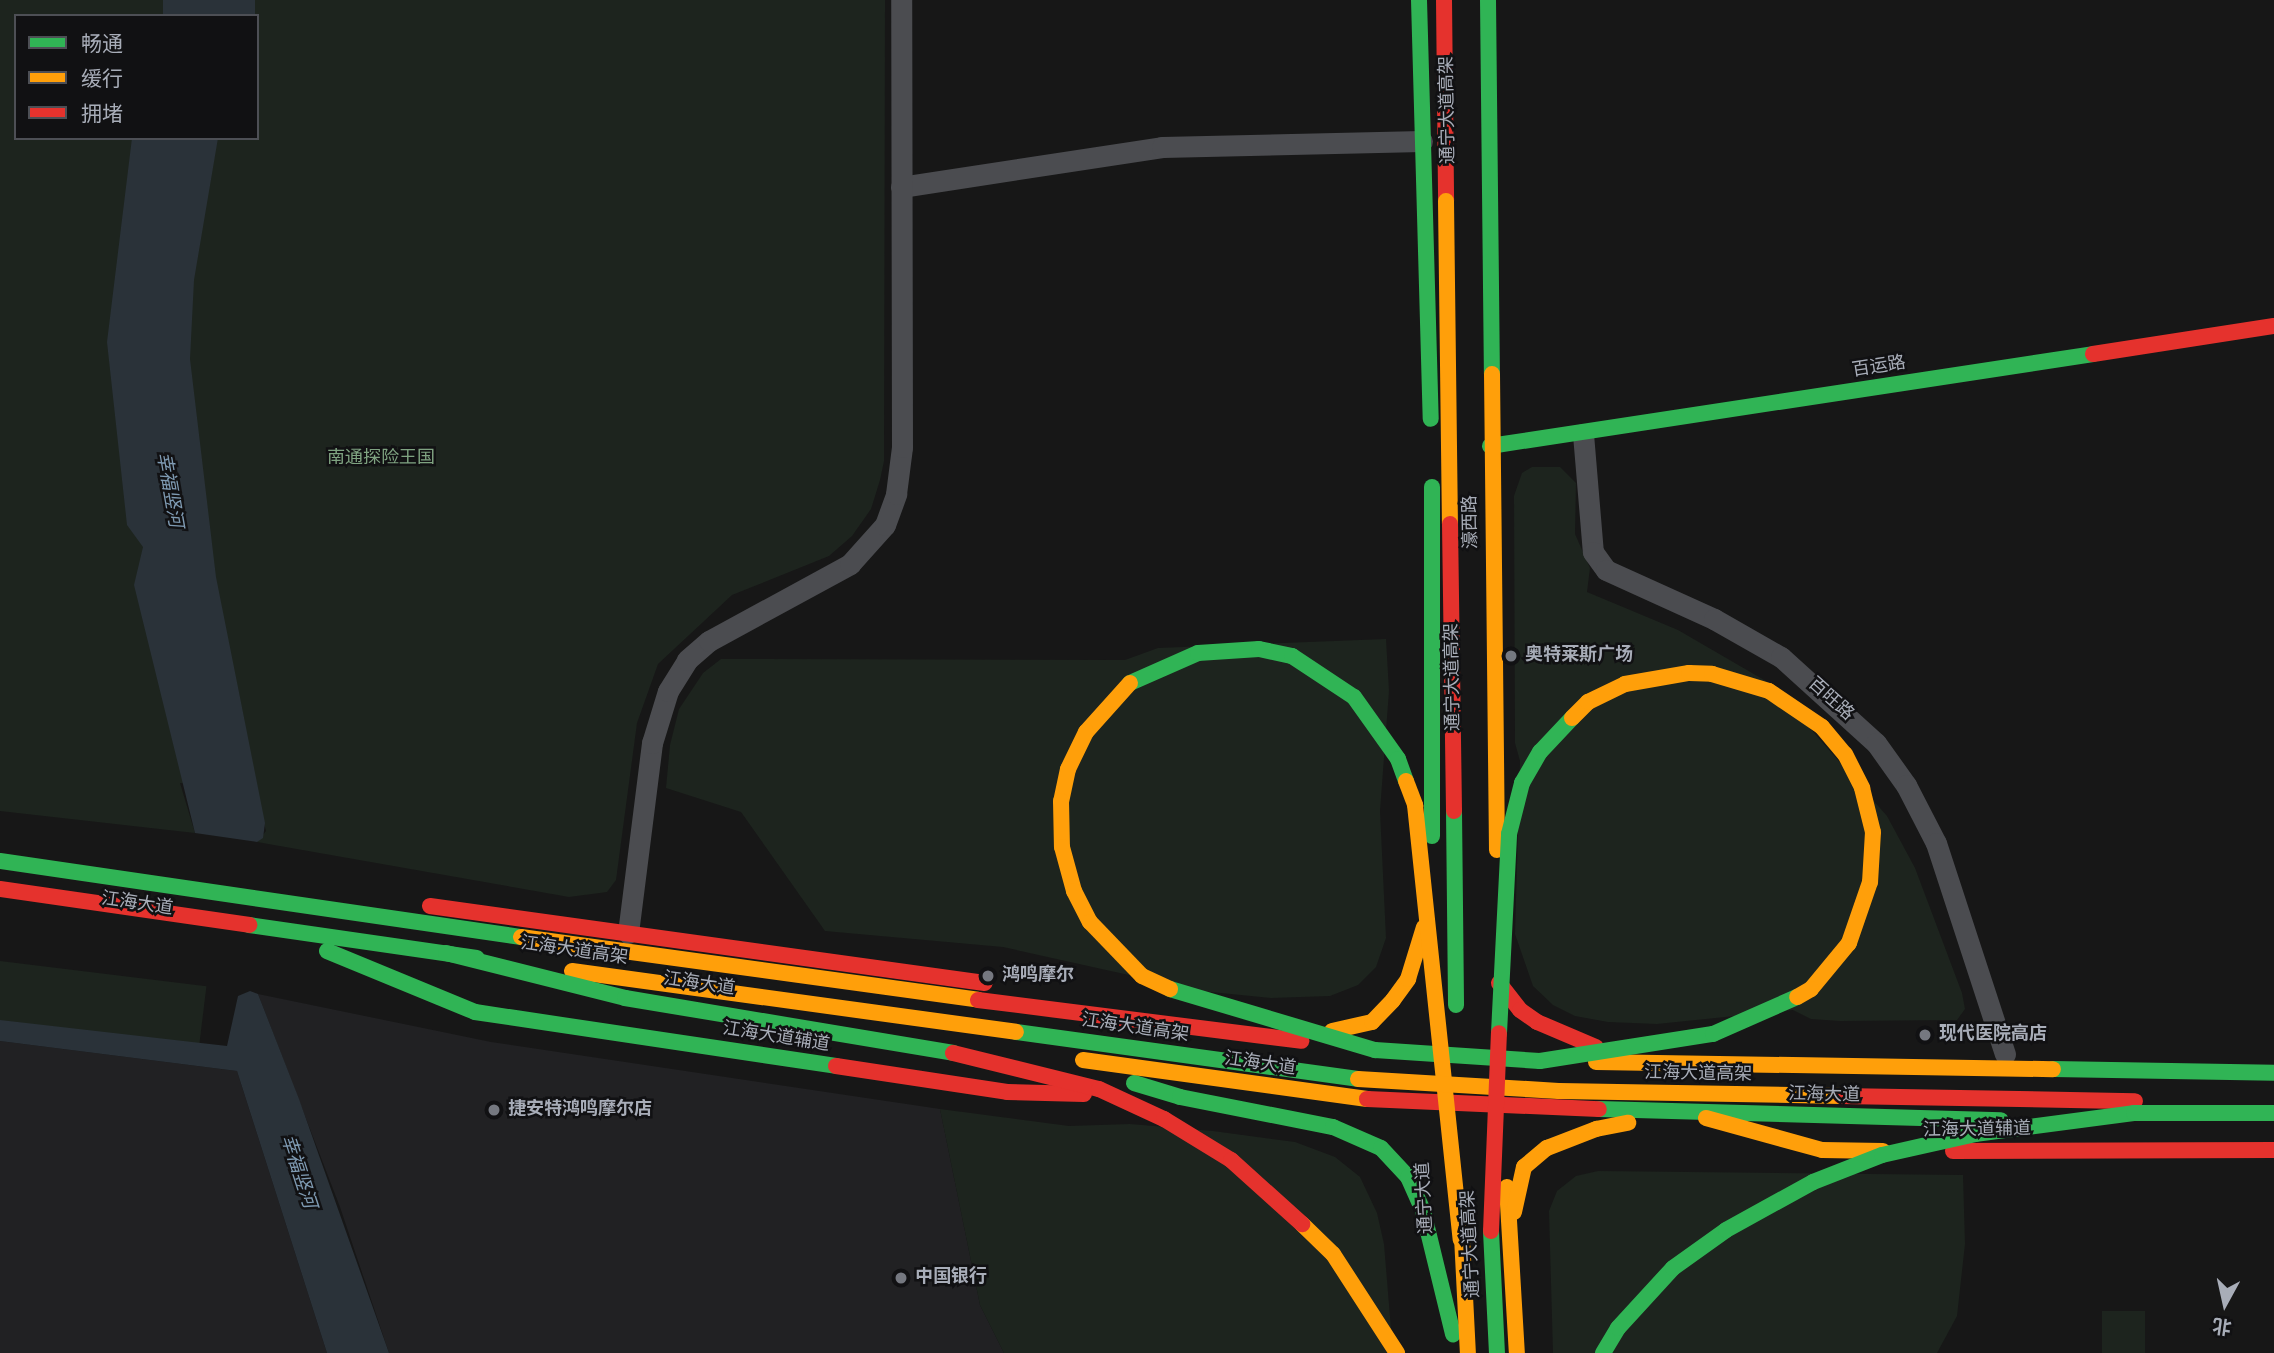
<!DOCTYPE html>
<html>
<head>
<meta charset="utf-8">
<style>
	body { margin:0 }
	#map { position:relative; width:2274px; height:1353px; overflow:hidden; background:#171717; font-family:Overpass,"Noto Sans SC",sans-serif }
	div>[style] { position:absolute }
	.built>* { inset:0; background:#212123 }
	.green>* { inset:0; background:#1d241e; transform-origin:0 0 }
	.water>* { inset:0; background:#2a3239; transform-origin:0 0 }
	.street>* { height:21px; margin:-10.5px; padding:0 10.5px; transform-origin:10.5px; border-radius:10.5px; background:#4b4c50 }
	.fast>* { height:16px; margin:-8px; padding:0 8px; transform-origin:8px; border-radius:8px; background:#30b455 }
	.slow>* { height:16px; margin:-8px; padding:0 8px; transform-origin:8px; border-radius:8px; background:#ff9f0a }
	.jam>* { height:16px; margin:-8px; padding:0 8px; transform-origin:8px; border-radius:8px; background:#e5322d }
	.fast-bridge>* { height:16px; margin:-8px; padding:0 8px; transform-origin:8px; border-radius:8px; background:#30b455 }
	.slow-bridge>* { height:16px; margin:-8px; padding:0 8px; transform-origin:8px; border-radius:8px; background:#ff9f0a }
	.jam-bridge>* { height:16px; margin:-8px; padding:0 8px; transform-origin:8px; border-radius:8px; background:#e5322d }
	.dots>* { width:19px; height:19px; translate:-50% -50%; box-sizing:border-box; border:4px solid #111113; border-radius:50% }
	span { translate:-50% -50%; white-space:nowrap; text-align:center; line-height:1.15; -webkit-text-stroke:5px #111113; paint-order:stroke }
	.street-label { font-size:18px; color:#a8adb8 }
	.park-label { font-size:18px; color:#7fa381 }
	.poi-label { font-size:18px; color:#a8adb8; font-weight:700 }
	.left { translate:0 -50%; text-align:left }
	.water-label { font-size:19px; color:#7f9bb3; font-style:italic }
	.legend { position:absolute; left:14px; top:14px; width:245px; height:126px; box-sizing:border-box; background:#111113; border:2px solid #4d4f55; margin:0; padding:9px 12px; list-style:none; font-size:21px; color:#a8adb8 }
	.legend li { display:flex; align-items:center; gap:14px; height:35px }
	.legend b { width:35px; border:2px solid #4d4f55 }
	.north { position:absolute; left:2190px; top:1269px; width:70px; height:70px; -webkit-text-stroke:5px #111113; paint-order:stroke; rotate:188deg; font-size:19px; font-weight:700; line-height:28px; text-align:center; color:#a8adb8 }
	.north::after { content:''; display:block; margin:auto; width:24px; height:32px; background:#a8adb8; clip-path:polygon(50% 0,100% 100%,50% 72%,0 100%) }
</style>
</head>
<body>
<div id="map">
	<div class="built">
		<i style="clip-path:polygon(258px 994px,491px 1042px,940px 1109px,980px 1305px,1004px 1353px,389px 1353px,340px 1207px)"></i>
		<i style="clip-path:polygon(0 1041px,237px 1071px,327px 1353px,0 1353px)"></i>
	</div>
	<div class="green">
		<i style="clip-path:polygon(evenodd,0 0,885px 0,884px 461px,880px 480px,871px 509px,852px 536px,829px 556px,732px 595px,658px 664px,637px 723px,616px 880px,607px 892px,569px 897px,257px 842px,266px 831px,255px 790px,180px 783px,195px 833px,0 811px,0 0,16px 16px,257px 16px,257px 138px,16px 138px,16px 16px)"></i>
		<i style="clip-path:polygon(1532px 467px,1560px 467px,1576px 483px,1575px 534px,1590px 568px,1587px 592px,1678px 630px,1771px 684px,1887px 816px,1915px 868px,1962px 993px,1965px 1009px,1957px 1020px,1840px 1021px,1811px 1019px,1793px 1010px,1657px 1024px,1608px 1022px,1575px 1016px,1553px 1005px,1533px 986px,1515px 934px,1520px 761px,1515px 743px,1514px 496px,1522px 473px)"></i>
		<i style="clip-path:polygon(1386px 639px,1389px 691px,1380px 811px,1386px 938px,1376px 967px,1358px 985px,1330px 996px,1271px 998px,1201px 991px,1003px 947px,825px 931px,741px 812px,666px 788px,670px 745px,679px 709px,703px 673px,721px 659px,1125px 660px,1158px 648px)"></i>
		<i style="left:0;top:961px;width:208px;height:59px;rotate:7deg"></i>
		<i style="clip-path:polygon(940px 1109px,1069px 1126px,1130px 1124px,1213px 1131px,1295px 1142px,1335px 1157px,1360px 1177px,1377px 1213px,1384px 1244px,1393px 1353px,1004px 1353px,980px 1305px)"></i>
		<i style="clip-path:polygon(1598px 1171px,1963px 1175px,1965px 1244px,1957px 1316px,1937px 1353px,1553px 1353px,1549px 1211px,1557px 1191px,1576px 1176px)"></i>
		<i style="left:2145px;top:1311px;width:42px;height:43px;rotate:90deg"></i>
	</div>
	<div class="water">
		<i style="left:163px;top:0;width:92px;height:17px"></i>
		<i style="clip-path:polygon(132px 138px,218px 138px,194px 280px,190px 359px,216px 577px,265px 823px,263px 838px,257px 842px,195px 833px,134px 585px,143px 547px,127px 525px,107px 342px)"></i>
		<i style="clip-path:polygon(250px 991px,258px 994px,299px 1099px,389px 1353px,327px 1353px,237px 1071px,0 1041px,0 1020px,227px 1046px,238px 996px)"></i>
	</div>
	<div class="street">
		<i style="left:901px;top:187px;width:264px;rotate:-8.7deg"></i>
		<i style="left:1162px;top:147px;width:260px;rotate:-1.3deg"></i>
		<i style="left:1583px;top:434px;width:118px;rotate:85.2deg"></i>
		<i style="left:1593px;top:552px;width:22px;rotate:54deg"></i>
		<i style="left:1606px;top:570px;width:119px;rotate:24.4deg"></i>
		<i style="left:1714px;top:619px;width:77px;rotate:29.6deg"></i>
		<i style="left:1781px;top:657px;width:128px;rotate:42.2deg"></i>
		<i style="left:1876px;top:743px;width:52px;rotate:54.5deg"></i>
		<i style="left:1906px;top:785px;width:65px;rotate:62.7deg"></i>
		<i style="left:1936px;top:843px;width:222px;rotate:71.9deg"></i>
		<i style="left:628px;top:933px;width:192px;rotate:-82.8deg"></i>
		<i style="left:652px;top:743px;width:54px;rotate:-72.9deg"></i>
		<i style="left:668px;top:691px;width:36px;rotate:-58deg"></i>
		<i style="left:687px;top:660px;width:29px;rotate:-41deg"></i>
		<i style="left:709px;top:641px;width:161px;rotate:-28.6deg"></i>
		<i style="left:850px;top:564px;width:52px;rotate:-48.1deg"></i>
		<i style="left:885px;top:525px;width:33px;rotate:-70deg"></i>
		<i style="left:896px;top:494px;width:47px;rotate:-82.7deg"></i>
		<i style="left:902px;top:447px;width:447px;rotate:-90.1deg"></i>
	</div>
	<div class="fast">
		<i style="left:1419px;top:0;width:419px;rotate:88.4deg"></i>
		<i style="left:1488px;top:0;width:374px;rotate:89.4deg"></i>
		<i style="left:1490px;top:446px;width:610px;rotate:-8.67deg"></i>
		<i style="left:1432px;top:487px;width:349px;rotate:90deg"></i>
		<i style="left:0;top:861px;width:527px;rotate:8.3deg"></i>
		<i style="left:249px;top:925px;width:230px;rotate:8.2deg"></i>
		<i style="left:327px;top:951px;width:160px;rotate:22.4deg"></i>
		<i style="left:475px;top:1012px;width:365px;rotate:8.5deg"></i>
		<i style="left:1016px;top:1032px;width:345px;rotate:7.8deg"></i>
		<i style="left:2053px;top:1069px;width:221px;rotate:1deg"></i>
		<i style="left:1134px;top:1083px;width:48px;rotate:16.9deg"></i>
		<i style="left:1180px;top:1097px;width:156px;rotate:11.1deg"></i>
		<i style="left:1333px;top:1127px;width:52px;rotate:23.6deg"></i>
		<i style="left:1381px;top:1148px;width:40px;rotate:47deg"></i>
		<i style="left:1408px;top:1177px;width:37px;rotate:66deg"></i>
		<i style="left:1423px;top:1211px;width:127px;rotate:76.3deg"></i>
		<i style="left:1599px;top:1109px;width:402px;rotate:1.6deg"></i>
		<i style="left:1491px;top:1231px;width:122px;rotate:87.2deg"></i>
	</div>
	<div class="slow">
		<i style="left:1492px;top:374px;width:476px;rotate:89.4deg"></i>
		<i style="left:521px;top:937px;width:461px;rotate:7.8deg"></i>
		<i style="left:572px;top:971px;width:448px;rotate:7.8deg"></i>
		<i style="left:1332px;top:1031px;width:41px;rotate:-12.7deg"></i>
		<i style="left:1372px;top:1022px;width:30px;rotate:-46deg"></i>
		<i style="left:1393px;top:1000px;width:26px;rotate:-54deg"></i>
		<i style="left:1408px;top:979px;width:54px;rotate:-72.9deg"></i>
		<i style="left:1083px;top:1060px;width:287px;rotate:7.8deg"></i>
		<i style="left:1596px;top:1062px;width:457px;rotate:0.9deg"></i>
		<i style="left:1559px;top:1091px;width:282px;rotate:1deg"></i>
		<i style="left:1706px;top:1118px;width:120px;rotate:15.4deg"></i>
		<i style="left:1822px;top:1150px;width:61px;rotate:0.9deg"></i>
		<i style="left:1507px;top:1187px;width:166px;rotate:86.6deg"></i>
		<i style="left:1514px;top:1212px;width:46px;rotate:-77.5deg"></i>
		<i style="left:1524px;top:1167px;width:30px;rotate:-40deg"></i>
		<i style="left:1547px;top:1148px;width:53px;rotate:-21.2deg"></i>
		<i style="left:1596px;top:1129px;width:33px;rotate:-11deg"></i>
	</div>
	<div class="jam">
		<i style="left:1444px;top:0;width:201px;rotate:89.4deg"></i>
		<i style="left:2093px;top:354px;width:183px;rotate:-8.8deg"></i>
		<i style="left:0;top:889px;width:252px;rotate:8.2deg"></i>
		<i style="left:430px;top:906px;width:560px;rotate:7.9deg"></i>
		<i style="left:1499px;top:983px;width:34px;rotate:52deg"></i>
		<i style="left:1520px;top:1010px;width:21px;rotate:35deg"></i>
		<i style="left:1537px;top:1022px;width:64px;rotate:23deg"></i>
		<i style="left:978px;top:1000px;width:326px;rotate:7.2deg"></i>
		<i style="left:836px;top:1066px;width:173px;rotate:8.6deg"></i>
		<i style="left:1007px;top:1092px;width:77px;rotate:1.5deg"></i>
		<i style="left:1841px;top:1096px;width:294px;rotate:1deg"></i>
		<i style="left:1367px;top:1099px;width:232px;rotate:2.5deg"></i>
		<i style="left:1953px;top:1151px;width:321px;rotate:-0.2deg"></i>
	</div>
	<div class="fast-bridge">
		<i style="left:1130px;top:683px;width:74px;rotate:-23.8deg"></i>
		<i style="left:1198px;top:653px;width:61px;rotate:-3.8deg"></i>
		<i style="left:1259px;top:649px;width:34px;rotate:12deg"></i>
		<i style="left:1292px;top:656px;width:74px;rotate:33.5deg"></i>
		<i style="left:1354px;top:697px;width:76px;rotate:54.6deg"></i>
		<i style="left:1398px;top:759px;width:23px;rotate:70deg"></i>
		<i style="left:1454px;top:811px;width:194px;rotate:89.4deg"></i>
		<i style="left:446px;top:953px;width:185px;rotate:14.1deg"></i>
		<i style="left:625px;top:998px;width:333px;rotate:9.5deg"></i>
		<i style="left:1170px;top:989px;width:214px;rotate:16.6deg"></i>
		<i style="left:1375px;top:1050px;width:165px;rotate:3.8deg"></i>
		<i style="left:1540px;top:1061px;width:175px;rotate:-8.9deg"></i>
		<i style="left:1713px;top:1034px;width:92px;rotate:-23.8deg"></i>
		<i style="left:1499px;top:1033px;width:199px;rotate:-87.1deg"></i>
		<i style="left:1509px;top:834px;width:53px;rotate:-75.7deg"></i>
		<i style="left:1522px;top:783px;width:36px;rotate:-60deg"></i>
		<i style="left:1540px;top:752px;width:47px;rotate:-46.7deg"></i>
		<i style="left:1603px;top:1353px;width:29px;rotate:-59deg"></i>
		<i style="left:1618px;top:1328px;width:81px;rotate:-47.5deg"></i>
		<i style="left:1673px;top:1268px;width:65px;rotate:-35.6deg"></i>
		<i style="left:1726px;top:1230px;width:99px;rotate:-28.9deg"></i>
		<i style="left:1813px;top:1182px;width:74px;rotate:-21.4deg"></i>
		<i style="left:1882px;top:1155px;width:95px;rotate:-12.7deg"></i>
		<i style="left:1975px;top:1134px;width:160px;rotate:-7.5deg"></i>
		<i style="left:2134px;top:1113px;width:140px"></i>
	</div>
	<div class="slow-bridge">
		<i style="left:1446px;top:201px;width:323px;rotate:89.3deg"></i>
		<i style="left:1130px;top:683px;width:66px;rotate:131.9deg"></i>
		<i style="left:1086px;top:732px;width:41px;rotate:115.9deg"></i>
		<i style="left:1068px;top:769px;width:33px;rotate:102deg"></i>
		<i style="left:1061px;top:801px;width:46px;rotate:88.8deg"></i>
		<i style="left:1062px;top:847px;width:46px;rotate:74.7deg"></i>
		<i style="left:1074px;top:891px;width:35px;rotate:63deg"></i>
		<i style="left:1090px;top:922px;width:75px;rotate:46.1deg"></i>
		<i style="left:1142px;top:976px;width:31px;rotate:25deg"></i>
		<i style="left:1572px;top:718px;width:23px;rotate:-45deg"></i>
		<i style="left:1588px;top:702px;width:41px;rotate:-25.9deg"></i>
		<i style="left:1625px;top:684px;width:65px;rotate:-9.8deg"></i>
		<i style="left:1689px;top:673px;width:23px;rotate:2deg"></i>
		<i style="left:1712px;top:674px;width:59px;rotate:16.6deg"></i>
		<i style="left:1769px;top:691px;width:64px;rotate:34.2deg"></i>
		<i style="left:1822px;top:727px;width:35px;rotate:50deg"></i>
		<i style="left:1845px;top:754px;width:38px;rotate:63deg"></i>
		<i style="left:1862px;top:788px;width:45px;rotate:76deg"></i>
		<i style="left:1873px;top:832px;width:50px;rotate:93.4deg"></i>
		<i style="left:1870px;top:882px;width:65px;rotate:109deg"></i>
		<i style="left:1849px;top:943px;width:60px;rotate:129.6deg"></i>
		<i style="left:1811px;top:989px;width:16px;rotate:150deg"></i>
		<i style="left:1406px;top:781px;width:26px;rotate:69deg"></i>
		<i style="left:1415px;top:805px;width:437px;rotate:84deg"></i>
		<i style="left:1358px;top:1079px;width:201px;rotate:3.4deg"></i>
		<i style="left:1461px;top:1217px;width:136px;rotate:87.1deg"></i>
		<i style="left:1302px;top:1224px;width:43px;rotate:44.1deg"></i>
		<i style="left:1333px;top:1254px;width:118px;rotate:57.1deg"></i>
	</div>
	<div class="jam-bridge">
		<i style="left:1450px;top:524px;width:287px;rotate:89.2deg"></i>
		<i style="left:953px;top:1053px;width:150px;rotate:13.9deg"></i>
		<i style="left:1099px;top:1089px;width:72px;rotate:24.8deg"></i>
		<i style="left:1164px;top:1119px;width:79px;rotate:31.5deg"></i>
		<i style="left:1231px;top:1160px;width:96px;rotate:42deg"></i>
		<i style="left:1491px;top:1231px;width:198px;rotate:-87.7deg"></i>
	</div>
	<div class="dots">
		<i style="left:1511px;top:656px;background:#757880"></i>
		<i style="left:988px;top:976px;background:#757880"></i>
		<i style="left:1925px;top:1035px;background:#757880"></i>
		<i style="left:494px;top:1110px;background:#757880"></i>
		<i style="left:901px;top:1278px;background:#757880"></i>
	</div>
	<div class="street-label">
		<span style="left:1449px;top:110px;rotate:-91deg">通宁大道高架</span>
		<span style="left:1879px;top:368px;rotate:-9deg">百运路</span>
		<span style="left:1472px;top:522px;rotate:-91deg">濠西路</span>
		<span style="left:1454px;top:677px;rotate:-91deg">通宁大道高架</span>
		<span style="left:1830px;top:700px;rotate:42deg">百旺路</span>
		<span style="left:137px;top:905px;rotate:8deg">江海大道</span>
		<span style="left:574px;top:952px;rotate:8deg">江海大道高架</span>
		<span style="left:699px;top:985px;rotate:8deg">江海大道</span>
		<span style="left:1135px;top:1029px;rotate:8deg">江海大道高架</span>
		<span style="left:776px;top:1038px;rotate:9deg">江海大道辅道</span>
		<span style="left:1260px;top:1065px;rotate:8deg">江海大道</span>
		<span style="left:1698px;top:1075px;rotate:1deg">江海大道高架</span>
		<span style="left:1824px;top:1096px;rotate:1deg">江海大道</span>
		<span style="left:1977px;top:1131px;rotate:-1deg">江海大道辅道</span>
		<span style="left:1426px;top:1198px;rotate:-93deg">通宁大道</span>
		<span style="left:1472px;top:1244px;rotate:-93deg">通宁大道高架</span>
	</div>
	<div class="park-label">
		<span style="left:381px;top:459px">南通探险王国</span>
	</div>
	<div class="poi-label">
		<span class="left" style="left:1525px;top:656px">奥特莱斯广场</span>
		<span class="left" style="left:1002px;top:976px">鸿鸣摩尔</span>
		<span class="left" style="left:1939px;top:1035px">现代医院·高店</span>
		<span class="left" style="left:508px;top:1110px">捷安特鸿鸣摩尔店</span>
		<span class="left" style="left:915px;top:1278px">中国银行</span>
	</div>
	<div class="water-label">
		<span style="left:168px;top:490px;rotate:80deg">幸福竖河</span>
		<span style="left:297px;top:1172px;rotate:72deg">幸福竖河</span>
	</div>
	<ul class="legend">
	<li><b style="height:9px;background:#30b455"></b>畅通</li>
	<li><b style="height:9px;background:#ff9f0a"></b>缓行</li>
	<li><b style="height:9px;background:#e5322d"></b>拥堵</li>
	</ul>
	<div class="north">北</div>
</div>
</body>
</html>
